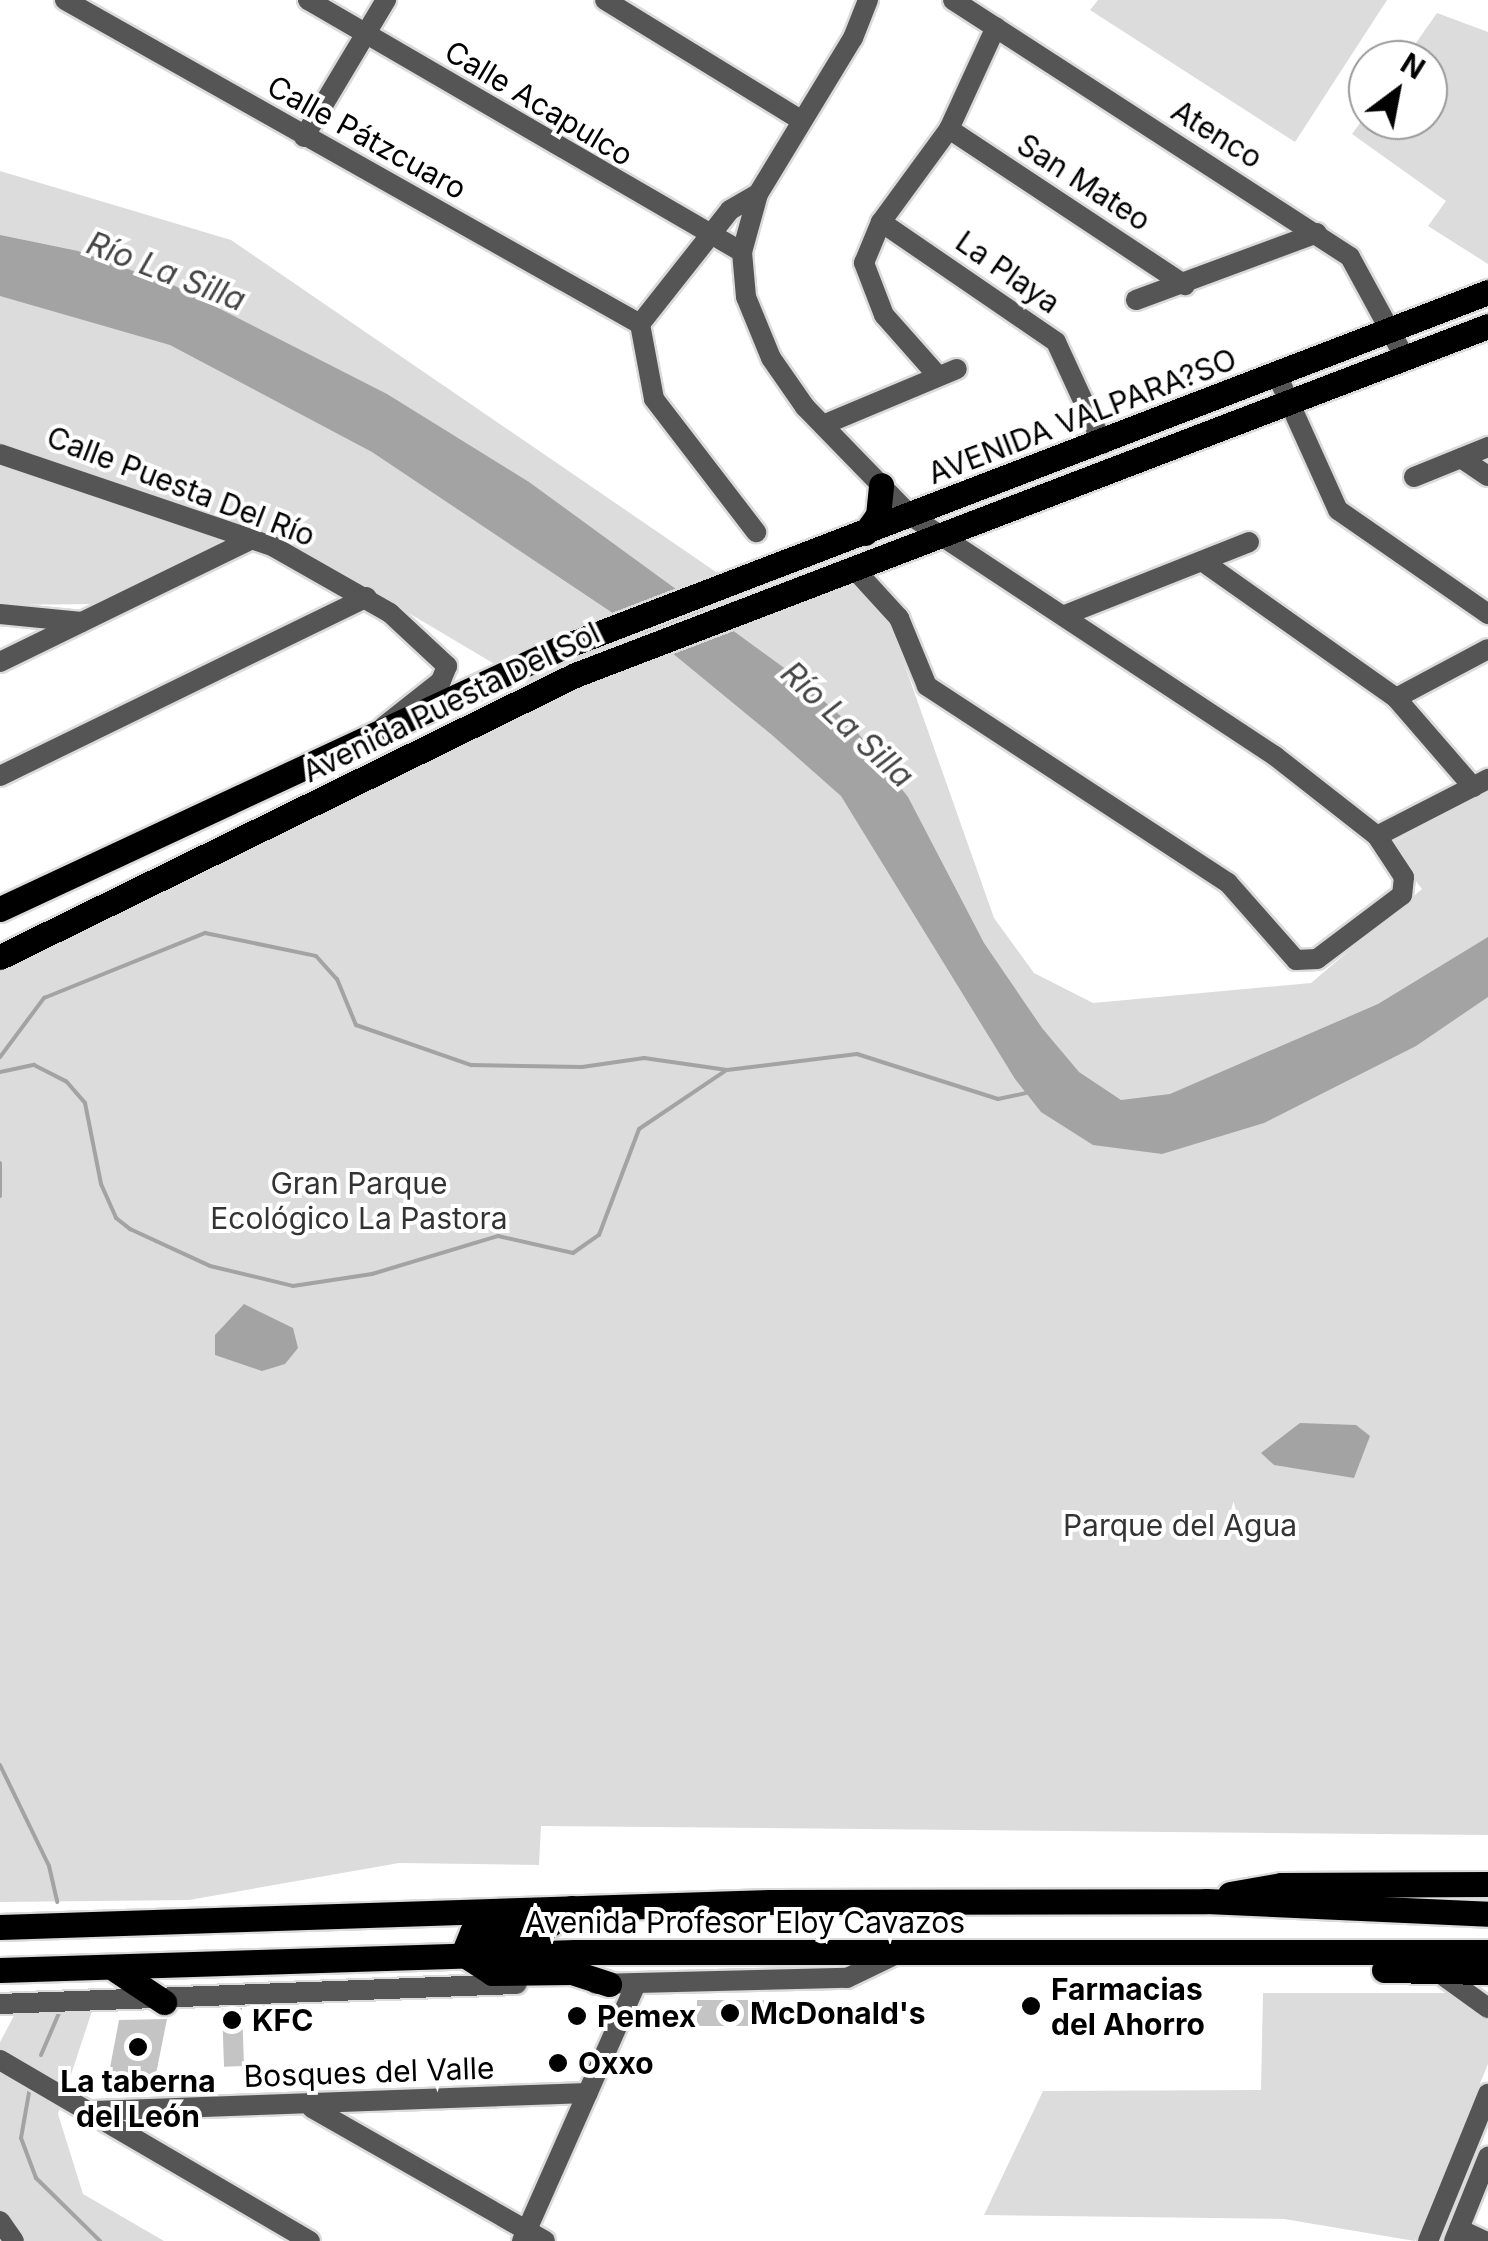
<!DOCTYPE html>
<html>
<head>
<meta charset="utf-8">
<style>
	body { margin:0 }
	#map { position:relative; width:1488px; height:2241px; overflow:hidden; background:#fff; font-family:Inter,sans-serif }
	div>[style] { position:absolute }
	.green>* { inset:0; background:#dcdcdc }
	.water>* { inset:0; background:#a3a3a3 }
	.stream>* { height:4px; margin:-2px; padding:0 2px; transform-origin:2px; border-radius:2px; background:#a3a3a3 }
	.building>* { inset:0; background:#c4c4c4; transform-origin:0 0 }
	.roads { filter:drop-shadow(2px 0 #dbdbdb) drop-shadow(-2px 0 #dbdbdb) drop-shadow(0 2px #dbdbdb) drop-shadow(0 -2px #dbdbdb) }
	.minor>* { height:20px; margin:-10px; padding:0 10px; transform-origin:10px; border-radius:10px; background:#555 }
	.major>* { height:25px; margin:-12.5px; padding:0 12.5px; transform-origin:12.5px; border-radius:12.5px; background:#000 }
	.dots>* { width:28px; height:28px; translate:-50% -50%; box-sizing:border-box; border:5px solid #fff; border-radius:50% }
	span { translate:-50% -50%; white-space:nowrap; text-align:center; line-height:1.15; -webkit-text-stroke:8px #fff; paint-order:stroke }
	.street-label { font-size:30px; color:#000 }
	.park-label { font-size:30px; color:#333 }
	.poi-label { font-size:30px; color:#000; font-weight:700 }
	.left { translate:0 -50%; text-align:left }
	.water-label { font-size:32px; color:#444; font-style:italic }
	.north { position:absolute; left:1348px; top:40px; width:100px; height:100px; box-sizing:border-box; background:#fff; border:2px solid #999; border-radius:50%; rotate:32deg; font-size:28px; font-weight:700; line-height:40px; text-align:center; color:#000 }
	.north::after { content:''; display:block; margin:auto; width:35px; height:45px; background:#000; clip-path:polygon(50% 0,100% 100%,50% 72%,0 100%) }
</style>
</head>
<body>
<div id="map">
	<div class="green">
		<i style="clip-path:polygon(1098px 0,1387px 0,1295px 142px,1090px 10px)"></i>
		<i style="clip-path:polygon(1437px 13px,1488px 32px,1488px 264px,1428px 226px,1446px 201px,1352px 134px,1368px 112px,1368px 120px,1428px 120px,1428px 60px,1404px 60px)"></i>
		<i style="clip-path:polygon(0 171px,231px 240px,719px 574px,765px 614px,853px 582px,886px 612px,994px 918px,1034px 973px,1093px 1003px,1311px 983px,1422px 889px,1388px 845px,1488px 792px,1488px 1835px,541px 1826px,539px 1865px,399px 1863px,189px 1900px,0 1902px,0 972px,555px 700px,306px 552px,0 453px)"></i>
		<i style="clip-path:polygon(0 463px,221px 535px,223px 545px,97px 604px,0 605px)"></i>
		<i style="clip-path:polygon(1263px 1993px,1455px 1993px,1488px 2021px,1488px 2064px,1415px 2241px,1284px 2219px,984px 2215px,1043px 2091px,1261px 2090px)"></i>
		<i style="clip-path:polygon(92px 2011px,58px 2114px,83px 2194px,164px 2241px,19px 2241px,0 2213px,0 2042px,16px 2012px)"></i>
	</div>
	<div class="water">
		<i style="clip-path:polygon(0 235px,78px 251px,175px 286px,387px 394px,529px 482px,798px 678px,854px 728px,908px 797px,984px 943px,1042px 1028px,1079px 1072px,1121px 1100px,1170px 1094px,1378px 1004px,1488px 937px,1488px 997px,1416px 1046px,1264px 1123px,1162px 1154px,1093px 1145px,1041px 1112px,1015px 1079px,841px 796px,772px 735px,671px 652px,372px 452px,170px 345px,0 296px)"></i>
		<i style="clip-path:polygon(244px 1304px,293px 1328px,298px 1348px,285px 1364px,262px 1371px,215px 1355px,215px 1335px)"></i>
		<i style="clip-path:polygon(1300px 1423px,1356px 1425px,1370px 1436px,1354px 1478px,1274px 1465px,1261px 1453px)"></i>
	</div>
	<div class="stream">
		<i style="left:0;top:1057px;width:74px;rotate:-53.3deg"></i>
		<i style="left:44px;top:998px;width:174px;rotate:-22deg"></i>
		<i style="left:205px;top:933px;width:113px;rotate:11.7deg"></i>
		<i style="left:316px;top:956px;width:31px;rotate:48deg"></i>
		<i style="left:337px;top:979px;width:50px;rotate:67.6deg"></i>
		<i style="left:356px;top:1025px;width:122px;rotate:19.2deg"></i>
		<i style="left:471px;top:1065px;width:111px;rotate:1deg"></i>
		<i style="left:582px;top:1067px;width:63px;rotate:-8.3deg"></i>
		<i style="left:644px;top:1058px;width:84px;rotate:8.2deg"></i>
		<i style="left:727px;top:1070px;width:131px;rotate:-7deg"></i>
		<i style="left:857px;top:1054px;width:148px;rotate:17.7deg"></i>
		<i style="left:998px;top:1099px;width:33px;rotate:-12deg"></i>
		<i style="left:0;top:1072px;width:35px;rotate:-12deg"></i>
		<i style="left:34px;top:1065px;width:36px;rotate:27deg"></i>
		<i style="left:66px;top:1081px;width:29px;rotate:49deg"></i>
		<i style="left:85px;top:1103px;width:83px;rotate:78.8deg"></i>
		<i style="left:101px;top:1184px;width:37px;rotate:66deg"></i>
		<i style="left:116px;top:1218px;width:18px;rotate:38deg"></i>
		<i style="left:130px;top:1229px;width:88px;rotate:24.8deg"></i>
		<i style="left:210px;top:1266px;width:85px;rotate:13.5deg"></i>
		<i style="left:293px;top:1286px;width:80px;rotate:-8.6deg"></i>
		<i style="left:372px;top:1274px;width:132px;rotate:-16.8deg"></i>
		<i style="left:498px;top:1236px;width:77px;rotate:12.8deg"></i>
		<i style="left:573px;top:1253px;width:32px;rotate:-35deg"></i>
		<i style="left:599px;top:1235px;width:113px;rotate:-69.3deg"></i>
		<i style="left:639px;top:1129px;width:104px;rotate:-34deg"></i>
		<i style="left:0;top:1163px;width:33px;rotate:90deg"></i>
		<i style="left:0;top:1765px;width:112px;rotate:64.1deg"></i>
		<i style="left:49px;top:1866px;width:37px;rotate:77deg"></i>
		<i style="left:41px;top:2055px;width:46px;rotate:-66.8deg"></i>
		<i style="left:30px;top:2087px;width:52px;rotate:100deg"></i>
		<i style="left:21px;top:2138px;width:43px;rotate:69.4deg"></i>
		<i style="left:36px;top:2178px;width:90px;rotate:44.5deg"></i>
	</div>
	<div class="building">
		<i style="left:697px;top:2000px;width:67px;height:26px"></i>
		<i style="left:242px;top:2008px;width:58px;height:20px;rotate:88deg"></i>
		<i style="clip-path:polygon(167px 2019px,156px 2074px,109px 2073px,119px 2020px)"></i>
	</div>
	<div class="roads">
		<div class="minor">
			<i style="left:65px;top:0;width:660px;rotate:29.4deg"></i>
			<i style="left:308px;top:0;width:502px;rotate:30.14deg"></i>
			<i style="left:605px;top:0;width:230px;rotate:31.5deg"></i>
			<i style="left:953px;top:0;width:473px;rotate:32.9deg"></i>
			<i style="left:1350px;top:257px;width:115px;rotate:61.4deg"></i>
			<i style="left:949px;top:129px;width:283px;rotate:33.5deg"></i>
			<i style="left:304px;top:137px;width:160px;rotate:-59.1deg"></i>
			<i style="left:758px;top:194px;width:60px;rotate:105.4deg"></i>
			<i style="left:742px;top:252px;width:45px;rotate:84.9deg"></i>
			<i style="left:746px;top:297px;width:66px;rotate:67.7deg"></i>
			<i style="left:771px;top:358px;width:60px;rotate:55.2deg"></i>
			<i style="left:805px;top:407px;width:152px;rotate:45.8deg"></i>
			<i style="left:911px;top:516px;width:436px;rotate:33.4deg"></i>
			<i style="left:1275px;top:756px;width:130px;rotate:38.1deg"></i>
			<i style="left:1377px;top:836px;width:49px;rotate:56.6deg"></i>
			<i style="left:1404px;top:877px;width:18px;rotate:96deg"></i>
			<i style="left:1402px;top:895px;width:106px;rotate:143deg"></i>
			<i style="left:1317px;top:959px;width:21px;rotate:177deg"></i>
			<i style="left:1296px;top:960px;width:103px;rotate:-131.4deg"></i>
			<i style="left:1228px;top:883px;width:360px;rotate:-146.8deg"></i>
			<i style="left:927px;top:686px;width:74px;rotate:-112.4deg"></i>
			<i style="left:899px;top:618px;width:62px;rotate:-132.4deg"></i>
			<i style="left:881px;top:222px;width:212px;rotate:34.4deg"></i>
			<i style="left:1056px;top:342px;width:112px;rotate:65.3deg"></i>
			<i style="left:1136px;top:300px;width:193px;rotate:-20.3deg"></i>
			<i style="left:640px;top:324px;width:145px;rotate:-51.7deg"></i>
			<i style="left:730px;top:210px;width:32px;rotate:-30deg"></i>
			<i style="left:758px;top:194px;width:183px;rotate:-58.7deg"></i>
			<i style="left:853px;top:38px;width:41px;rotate:-68.5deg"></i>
			<i style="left:640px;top:324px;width:76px;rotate:79.4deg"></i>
			<i style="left:654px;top:399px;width:168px;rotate:52.5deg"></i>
			<i style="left:1277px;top:375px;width:148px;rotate:65.7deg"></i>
			<i style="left:1338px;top:510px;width:183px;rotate:34.7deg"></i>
			<i style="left:938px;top:376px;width:81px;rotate:-131.5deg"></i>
			<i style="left:884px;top:315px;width:56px;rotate:-111deg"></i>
			<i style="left:864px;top:263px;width:44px;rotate:-67.5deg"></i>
			<i style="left:881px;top:222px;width:115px;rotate:-53.8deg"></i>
			<i style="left:949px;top:129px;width:112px;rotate:-65.3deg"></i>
			<i style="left:823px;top:425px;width:145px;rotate:-22.7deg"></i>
			<i style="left:0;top:454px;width:289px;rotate:18.7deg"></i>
			<i style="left:274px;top:547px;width:133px;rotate:29.6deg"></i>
			<i style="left:390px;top:613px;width:78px;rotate:42.9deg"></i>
			<i style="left:447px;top:666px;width:16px;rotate:112deg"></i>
			<i style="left:441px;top:681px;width:73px;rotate:141.7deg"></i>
			<i style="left:1461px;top:458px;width:32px;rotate:34deg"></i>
			<i style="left:1414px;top:477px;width:80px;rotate:-22.1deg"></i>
			<i style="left:1202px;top:561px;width:237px;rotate:35.2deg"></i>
			<i style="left:1396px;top:698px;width:118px;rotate:49.1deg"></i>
			<i style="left:0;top:614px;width:82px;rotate:5.6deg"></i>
			<i style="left:1065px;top:615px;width:198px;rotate:-21.6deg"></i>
			<i style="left:0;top:662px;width:280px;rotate:-26deg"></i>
			<i style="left:1396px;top:698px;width:104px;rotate:-28deg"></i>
			<i style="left:0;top:776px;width:408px;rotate:-26deg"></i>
			<i style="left:1377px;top:836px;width:125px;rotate:-27.2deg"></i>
			<i style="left:1438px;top:1972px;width:62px;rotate:35.8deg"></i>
			<i style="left:596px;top:1984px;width:251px;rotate:-1.4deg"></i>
			<i style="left:847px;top:1978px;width:53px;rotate:-25.6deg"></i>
			<i style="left:0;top:2004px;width:517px;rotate:-2.22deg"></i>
			<i style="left:0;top:2060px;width:359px;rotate:30.3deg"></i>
			<i style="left:312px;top:2108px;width:268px;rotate:29.7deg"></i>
			<i style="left:94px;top:2111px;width:494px;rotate:-2.1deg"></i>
			<i style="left:0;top:2221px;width:24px;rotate:55deg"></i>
			<i style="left:1459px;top:2229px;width:29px;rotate:25deg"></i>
			<i style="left:522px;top:2241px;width:281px;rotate:-66.1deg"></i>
			<i style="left:1428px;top:2241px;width:159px;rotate:-67.8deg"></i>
			<i style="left:1454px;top:2241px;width:91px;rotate:-68deg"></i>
		</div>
		<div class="major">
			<i style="left:865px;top:533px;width:22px;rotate:-54deg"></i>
			<i style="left:878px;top:515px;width:30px;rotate:-84deg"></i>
			<i style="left:0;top:909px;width:616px;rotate:-24.98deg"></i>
			<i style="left:558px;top:649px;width:996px;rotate:-21deg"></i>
			<i style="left:0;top:957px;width:640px;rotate:-26.12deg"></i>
			<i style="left:575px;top:675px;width:977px;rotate:-20.92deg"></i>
			<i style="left:1230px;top:1894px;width:52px;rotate:-10deg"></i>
			<i style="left:1281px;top:1885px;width:207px;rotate:-0.3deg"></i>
			<i style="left:571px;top:1908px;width:34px;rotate:142deg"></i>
			<i style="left:544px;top:1929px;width:72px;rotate:177.6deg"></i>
			<i style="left:472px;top:1932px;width:24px;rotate:112deg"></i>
			<i style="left:463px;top:1954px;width:35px;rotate:33deg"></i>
			<i style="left:492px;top:1973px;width:80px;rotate:-0.7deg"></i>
			<i style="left:572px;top:1972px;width:39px;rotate:18deg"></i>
			<i style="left:0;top:1927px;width:770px;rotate:-1.86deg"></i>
			<i style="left:770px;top:1902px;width:436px;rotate:-0.1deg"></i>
			<i style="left:1206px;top:1901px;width:282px;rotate:2.6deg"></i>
			<i style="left:0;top:1970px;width:575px;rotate:-1.79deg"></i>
			<i style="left:575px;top:1952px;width:913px"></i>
			<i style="left:116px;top:1970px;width:58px;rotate:33.7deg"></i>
			<i style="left:1384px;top:1970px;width:104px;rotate:1.1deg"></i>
		</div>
	</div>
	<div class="dots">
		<i style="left:1031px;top:2006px;background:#000"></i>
		<i style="left:730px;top:2013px;background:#000"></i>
		<i style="left:577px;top:2016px;background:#000"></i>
		<i style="left:232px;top:2020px;background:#000"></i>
		<i style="left:138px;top:2047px;background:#000"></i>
		<i style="left:558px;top:2063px;background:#000"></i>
	</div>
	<div class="street-label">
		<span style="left:539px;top:103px;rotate:31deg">Calle Acapulco</span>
		<span style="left:1217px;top:134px;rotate:32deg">Atenco</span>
		<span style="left:367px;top:137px;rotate:29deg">Calle Pátzcuaro</span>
		<span style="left:1084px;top:182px;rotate:33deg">San Mateo</span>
		<span style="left:1008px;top:272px;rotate:35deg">La Playa</span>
		<span style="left:1082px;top:416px;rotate:-21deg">AVENIDA VALPARA?SO</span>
		<span style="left:181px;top:486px;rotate:21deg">Calle Puesta Del Río</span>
		<span style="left:451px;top:702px;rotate:-26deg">Avenida Puesta Del Sol</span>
		<span style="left:745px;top:1922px">Avenida Profesor Eloy Cavazos</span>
		<span style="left:369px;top:2072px;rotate:-2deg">Bosques del Valle</span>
	</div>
	<div class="park-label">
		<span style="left:359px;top:1200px">Gran Parque<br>Ecológico La Pastora</span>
		<span style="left:1180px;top:1525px">Parque del Agua</span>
	</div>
	<div class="poi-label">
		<span class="left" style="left:1051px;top:2006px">Farmacias<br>del Ahorro</span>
		<span class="left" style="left:750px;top:2013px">McDonald's</span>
		<span class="left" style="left:597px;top:2016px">Pemex</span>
		<span class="left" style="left:252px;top:2020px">KFC</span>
		<span class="left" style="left:578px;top:2063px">Oxxo</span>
		<span style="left:138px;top:2098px">La taberna<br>del León</span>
	</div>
	<div class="water-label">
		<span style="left:166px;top:272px;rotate:21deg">Río La Silla</span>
		<span style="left:847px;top:725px;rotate:43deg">Río La Silla</span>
	</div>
	<div class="north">N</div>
</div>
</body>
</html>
